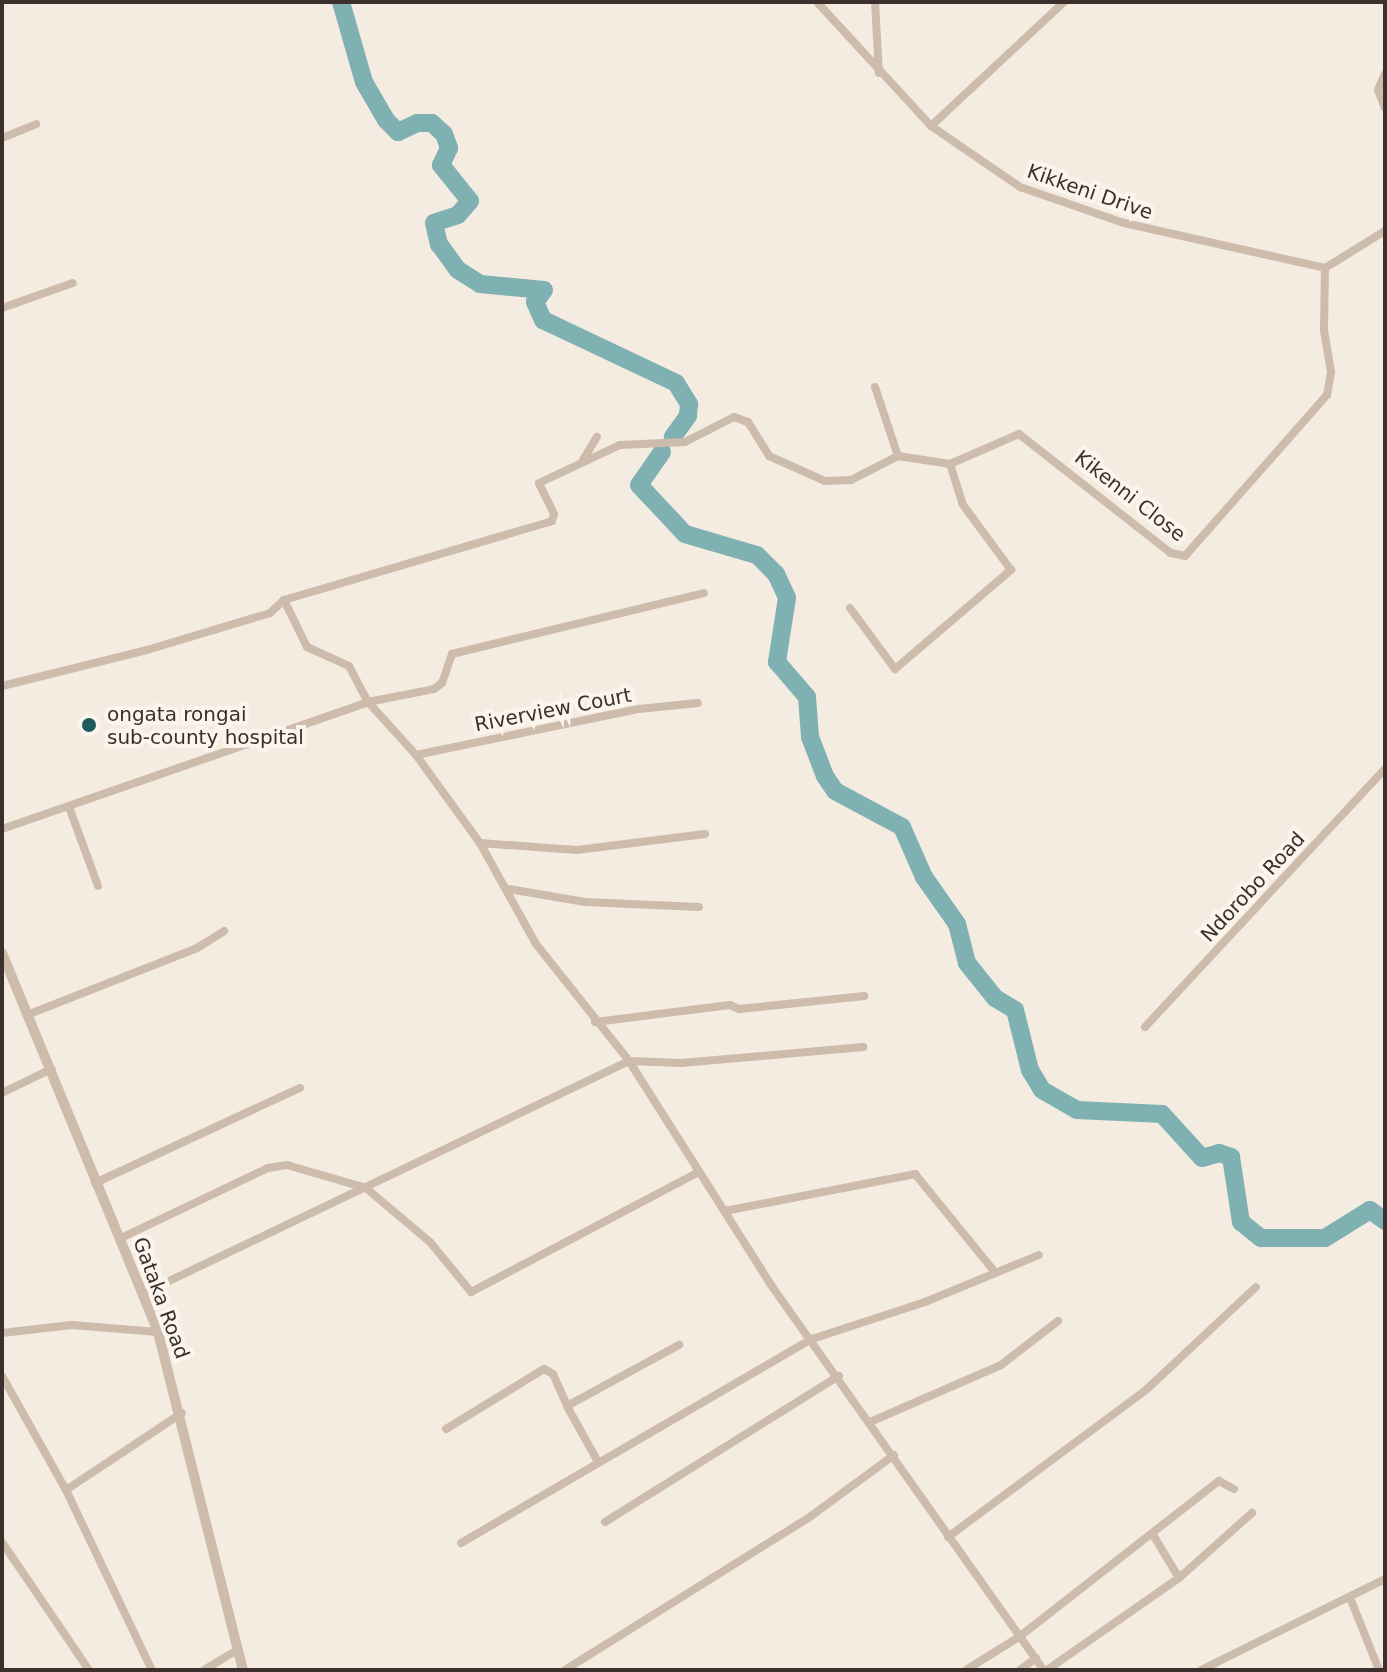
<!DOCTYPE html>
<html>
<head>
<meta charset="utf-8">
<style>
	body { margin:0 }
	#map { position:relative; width:1387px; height:1672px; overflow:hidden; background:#f4ebe1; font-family:"DejaVu Sans",sans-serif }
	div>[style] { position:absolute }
	.river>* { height:18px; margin:-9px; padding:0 9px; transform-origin:9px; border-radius:9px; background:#7fb0b2 }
	.minor>* { height:8px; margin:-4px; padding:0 4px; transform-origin:4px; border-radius:4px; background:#cdbbac }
	.tertiary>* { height:10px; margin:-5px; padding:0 5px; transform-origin:5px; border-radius:5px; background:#cdbbac }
	.dots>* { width:22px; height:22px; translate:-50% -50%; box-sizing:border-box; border:4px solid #fbf5ee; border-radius:50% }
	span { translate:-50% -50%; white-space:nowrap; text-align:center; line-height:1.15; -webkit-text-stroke:8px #fbf5ee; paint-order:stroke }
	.street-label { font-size:20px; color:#3b302b }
	.poi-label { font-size:20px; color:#3b302b }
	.left { translate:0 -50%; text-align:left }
	.frame { position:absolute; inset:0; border:4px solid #3b302b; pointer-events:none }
</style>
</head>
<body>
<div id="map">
	<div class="river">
		<i style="left:341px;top:2px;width:83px;rotate:74deg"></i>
		<i style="left:364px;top:82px;width:44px;rotate:59.9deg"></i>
		<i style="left:386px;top:120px;width:17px;rotate:45deg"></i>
		<i style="left:398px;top:132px;width:21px;rotate:-25deg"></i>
		<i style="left:417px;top:123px;width:15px"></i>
		<i style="left:432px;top:123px;width:16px;rotate:43deg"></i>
		<i style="left:444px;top:134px;width:15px;rotate:70deg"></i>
		<i style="left:449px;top:148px;width:19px;rotate:115deg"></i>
		<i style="left:441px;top:165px;width:46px;rotate:51.1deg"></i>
		<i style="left:470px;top:201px;width:18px;rotate:131deg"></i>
		<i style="left:458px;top:215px;width:25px;rotate:162deg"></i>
		<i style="left:434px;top:223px;width:22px;rotate:77deg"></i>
		<i style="left:439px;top:244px;width:32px;rotate:54deg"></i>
		<i style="left:458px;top:270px;width:26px;rotate:32deg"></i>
		<i style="left:480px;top:284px;width:64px;rotate:5.4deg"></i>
		<i style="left:544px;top:290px;width:15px;rotate:127deg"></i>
		<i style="left:535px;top:302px;width:20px;rotate:66deg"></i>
		<i style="left:543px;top:320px;width:147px;rotate:25.3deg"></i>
		<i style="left:676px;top:383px;width:25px;rotate:58deg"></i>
		<i style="left:689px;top:404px;width:12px;rotate:95deg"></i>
		<i style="left:688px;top:416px;width:26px;rotate:126deg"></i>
		<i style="left:662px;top:452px;width:40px;rotate:124.9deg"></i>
		<i style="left:639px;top:485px;width:67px;rotate:46.8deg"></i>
		<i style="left:685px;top:534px;width:75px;rotate:16.3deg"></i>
		<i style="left:757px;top:555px;width:27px;rotate:45deg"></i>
		<i style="left:776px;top:574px;width:26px;rotate:65deg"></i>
		<i style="left:787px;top:598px;width:65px;rotate:98.9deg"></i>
		<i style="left:777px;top:662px;width:46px;rotate:49.4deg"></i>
		<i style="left:807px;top:697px;width:40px;rotate:85.7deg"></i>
		<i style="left:810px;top:737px;width:42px;rotate:69deg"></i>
		<i style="left:825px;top:776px;width:18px;rotate:56deg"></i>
		<i style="left:835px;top:791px;width:76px;rotate:28.2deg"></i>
		<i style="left:902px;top:827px;width:55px;rotate:66.3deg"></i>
		<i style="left:924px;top:877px;width:57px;rotate:54.9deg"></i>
		<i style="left:957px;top:924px;width:40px;rotate:75.6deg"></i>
		<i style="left:967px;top:963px;width:45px;rotate:51.3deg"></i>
		<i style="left:995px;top:998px;width:23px;rotate:31deg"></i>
		<i style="left:1015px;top:1010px;width:62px;rotate:76deg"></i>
		<i style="left:1030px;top:1070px;width:23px;rotate:59deg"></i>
		<i style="left:1042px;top:1090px;width:40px;rotate:29.7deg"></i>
		<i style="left:1077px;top:1110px;width:85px;rotate:2.7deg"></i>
		<i style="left:1162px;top:1114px;width:59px;rotate:47.7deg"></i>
		<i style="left:1202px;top:1158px;width:18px;rotate:-16deg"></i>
		<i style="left:1219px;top:1153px;width:13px;rotate:18deg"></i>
		<i style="left:1231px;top:1157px;width:66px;rotate:81.3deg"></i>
		<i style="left:1241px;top:1222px;width:26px;rotate:39deg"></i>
		<i style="left:1261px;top:1238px;width:64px"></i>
		<i style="left:1325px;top:1238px;width:53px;rotate:-31.9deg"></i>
		<i style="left:1370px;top:1210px;width:19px;rotate:36deg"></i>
	</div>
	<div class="minor">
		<i style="left:817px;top:2px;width:168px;rotate:47.4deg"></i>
		<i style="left:931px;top:126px;width:108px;rotate:34.4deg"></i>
		<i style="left:1020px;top:187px;width:110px;rotate:19.1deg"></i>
		<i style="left:1124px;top:223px;width:206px;rotate:12.6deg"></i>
		<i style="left:875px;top:2px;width:71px;rotate:86.8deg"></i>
		<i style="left:1385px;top:74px;width:17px;rotate:114deg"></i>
		<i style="left:1378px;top:90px;width:19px;rotate:69deg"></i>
		<i style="left:931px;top:126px;width:182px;rotate:-43deg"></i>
		<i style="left:2px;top:138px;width:37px;rotate:-22deg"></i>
		<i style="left:1325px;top:268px;width:70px;rotate:-31.7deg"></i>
		<i style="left:2px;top:308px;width:75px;rotate:-19.4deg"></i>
		<i style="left:875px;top:387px;width:73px;rotate:71.6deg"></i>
		<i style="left:898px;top:456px;width:53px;rotate:8.7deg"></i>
		<i style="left:950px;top:464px;width:75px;rotate:-23.5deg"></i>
		<i style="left:1019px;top:434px;width:193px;rotate:38.1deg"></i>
		<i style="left:1171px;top:553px;width:14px;rotate:12deg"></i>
		<i style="left:1185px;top:556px;width:215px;rotate:-48.6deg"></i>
		<i style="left:1327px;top:395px;width:23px;rotate:-80deg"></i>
		<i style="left:1331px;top:372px;width:43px;rotate:-99.5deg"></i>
		<i style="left:1324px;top:330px;width:62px;rotate:-89.1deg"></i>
		<i style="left:583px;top:460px;width:27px;rotate:-59deg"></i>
		<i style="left:284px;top:600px;width:52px;rotate:63.9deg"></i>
		<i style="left:307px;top:647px;width:46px;rotate:24.3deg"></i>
		<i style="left:349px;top:666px;width:41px;rotate:62.2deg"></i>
		<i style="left:368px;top:702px;width:72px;rotate:47.8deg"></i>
		<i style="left:416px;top:755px;width:109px;rotate:54deg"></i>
		<i style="left:480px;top:843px;width:115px;rotate:61deg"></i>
		<i style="left:536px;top:944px;width:149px;rotate:51.5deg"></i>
		<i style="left:629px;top:1061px;width:265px;rotate:57.6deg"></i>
		<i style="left:771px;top:1285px;width:472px;rotate:54.7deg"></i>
		<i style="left:850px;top:608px;width:76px;rotate:53.6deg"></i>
		<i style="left:895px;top:669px;width:153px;rotate:-40.5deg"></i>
		<i style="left:1011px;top:570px;width:81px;rotate:-126.4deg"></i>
		<i style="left:963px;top:505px;width:43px;rotate:-107.6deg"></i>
		<i style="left:2px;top:686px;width:149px;rotate:-13.9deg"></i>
		<i style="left:147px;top:650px;width:128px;rotate:-16.7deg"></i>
		<i style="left:270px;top:613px;width:19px;rotate:-43deg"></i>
		<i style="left:284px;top:600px;width:279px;rotate:-16.4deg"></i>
		<i style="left:552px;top:521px;width:7px;rotate:-74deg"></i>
		<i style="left:554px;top:514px;width:34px;rotate:-116deg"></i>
		<i style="left:539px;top:483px;width:89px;rotate:-25.1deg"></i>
		<i style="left:620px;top:445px;width:65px;rotate:-2.6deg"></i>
		<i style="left:685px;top:442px;width:55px;rotate:-27deg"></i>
		<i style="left:734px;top:417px;width:15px;rotate:20deg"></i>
		<i style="left:748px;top:422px;width:40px;rotate:58deg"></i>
		<i style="left:769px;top:456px;width:61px;rotate:24.1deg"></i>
		<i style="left:825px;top:481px;width:26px;rotate:-2deg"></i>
		<i style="left:851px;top:480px;width:53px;rotate:-27.1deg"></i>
		<i style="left:416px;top:755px;width:228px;rotate:-11.7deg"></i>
		<i style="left:639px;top:709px;width:59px;rotate:-5.8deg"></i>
		<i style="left:69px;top:807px;width:84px;rotate:69.8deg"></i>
		<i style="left:2px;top:829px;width:387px;rotate:-19.1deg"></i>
		<i style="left:368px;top:702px;width:67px;rotate:-11.1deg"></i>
		<i style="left:434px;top:689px;width:10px;rotate:-37deg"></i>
		<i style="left:442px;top:683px;width:31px;rotate:-71deg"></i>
		<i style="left:452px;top:654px;width:259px;rotate:-13.6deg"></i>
		<i style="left:480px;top:843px;width:97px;rotate:4.1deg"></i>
		<i style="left:577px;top:850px;width:129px;rotate:-7.1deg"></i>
		<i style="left:509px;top:889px;width:77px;rotate:9.7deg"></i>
		<i style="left:585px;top:902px;width:114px;rotate:2.5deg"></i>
		<i style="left:27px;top:1015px;width:183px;rotate:-21.5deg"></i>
		<i style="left:197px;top:948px;width:32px;rotate:-32deg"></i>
		<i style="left:595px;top:1022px;width:136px;rotate:-7.2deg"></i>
		<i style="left:730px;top:1005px;width:10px;rotate:24deg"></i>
		<i style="left:739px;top:1009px;width:126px;rotate:-5.9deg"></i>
		<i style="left:1145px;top:1027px;width:352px;rotate:-47.1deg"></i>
		<i style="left:2px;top:1093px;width:55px;rotate:-26.1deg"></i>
		<i style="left:95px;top:1183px;width:226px;rotate:-24.9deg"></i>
		<i style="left:725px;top:1211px;width:194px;rotate:-11deg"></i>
		<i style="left:915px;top:1174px;width:127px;rotate:50.8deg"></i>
		<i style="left:121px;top:1238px;width:163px;rotate:-25.5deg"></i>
		<i style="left:268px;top:1168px;width:19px;rotate:-9deg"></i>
		<i style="left:287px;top:1165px;width:82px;rotate:16.2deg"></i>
		<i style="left:366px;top:1188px;width:84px;rotate:40.2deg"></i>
		<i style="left:430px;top:1242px;width:65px;rotate:50.6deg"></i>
		<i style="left:471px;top:1292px;width:258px;rotate:-27.8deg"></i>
		<i style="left:144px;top:1293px;width:538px;rotate:-25.56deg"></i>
		<i style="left:629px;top:1061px;width:52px;rotate:2.2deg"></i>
		<i style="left:681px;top:1063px;width:183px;rotate:-5deg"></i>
		<i style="left:2px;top:1333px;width:70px;rotate:-6.5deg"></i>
		<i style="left:72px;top:1325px;width:86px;rotate:4.7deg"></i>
		<i style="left:2px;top:1376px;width:131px;rotate:60.7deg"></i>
		<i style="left:66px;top:1490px;width:199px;rotate:64.5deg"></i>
		<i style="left:870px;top:1422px;width:143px;rotate:-23.5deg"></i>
		<i style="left:1001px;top:1365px;width:72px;rotate:-37.7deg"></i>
		<i style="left:446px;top:1429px;width:115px;rotate:-31.5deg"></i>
		<i style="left:544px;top:1369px;width:10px;rotate:29deg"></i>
		<i style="left:553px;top:1374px;width:35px;rotate:66deg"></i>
		<i style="left:597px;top:1460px;width:62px;rotate:-119.1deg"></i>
		<i style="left:567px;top:1406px;width:128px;rotate:-28.6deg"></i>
		<i style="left:66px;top:1490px;width:139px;rotate:-33.6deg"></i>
		<i style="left:605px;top:1522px;width:276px;rotate:-32deg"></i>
		<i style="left:1152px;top:1533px;width:52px;rotate:59deg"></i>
		<i style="left:948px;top:1537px;width:248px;rotate:-36.6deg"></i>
		<i style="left:1147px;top:1389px;width:149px;rotate:-43.1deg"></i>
		<i style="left:2px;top:1542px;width:155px;rotate:55.8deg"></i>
		<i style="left:461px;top:1543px;width:406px;rotate:-30.2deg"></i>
		<i style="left:812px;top:1339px;width:119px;rotate:-18.1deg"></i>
		<i style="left:925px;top:1302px;width:123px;rotate:-22.4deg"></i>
		<i style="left:1351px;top:1600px;width:75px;rotate:68.2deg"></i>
		<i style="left:204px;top:1670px;width:39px;rotate:-31deg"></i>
		<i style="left:565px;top:1670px;width:285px;rotate:-32deg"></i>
		<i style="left:807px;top:1519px;width:108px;rotate:-36.3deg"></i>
		<i style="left:966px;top:1670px;width:62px;rotate:-31.9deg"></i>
		<i style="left:1019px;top:1637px;width:254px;rotate:-38deg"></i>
		<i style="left:1219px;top:1481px;width:17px;rotate:28deg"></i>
		<i style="left:1020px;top:1670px;width:20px;rotate:-37deg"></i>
		<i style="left:1047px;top:1670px;width:161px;rotate:-34.9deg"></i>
		<i style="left:1179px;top:1578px;width:98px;rotate:-41.7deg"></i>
		<i style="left:1201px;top:1670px;width:205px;rotate:-26.3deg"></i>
	</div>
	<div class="tertiary">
		<i style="left:2px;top:953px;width:410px;rotate:67.6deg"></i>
		<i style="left:158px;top:1332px;width:349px;rotate:75.9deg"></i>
	</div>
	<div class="dots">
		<i style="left:89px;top:725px;background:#1f5a5e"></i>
	</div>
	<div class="street-label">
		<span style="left:1090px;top:192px;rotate:19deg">Kikkeni Drive</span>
		<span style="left:1130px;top:496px;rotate:38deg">Kikenni Close</span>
		<span style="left:553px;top:710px;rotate:-11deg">Riverview Court</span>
		<span style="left:1253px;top:887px;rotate:-47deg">Ndorobo Road</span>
		<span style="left:161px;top:1298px;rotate:70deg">Gataka Road</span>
	</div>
	<div class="poi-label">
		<span class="left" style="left:107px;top:726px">ongata rongai<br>sub-county hospital</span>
	</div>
	<div class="frame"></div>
</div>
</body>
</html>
